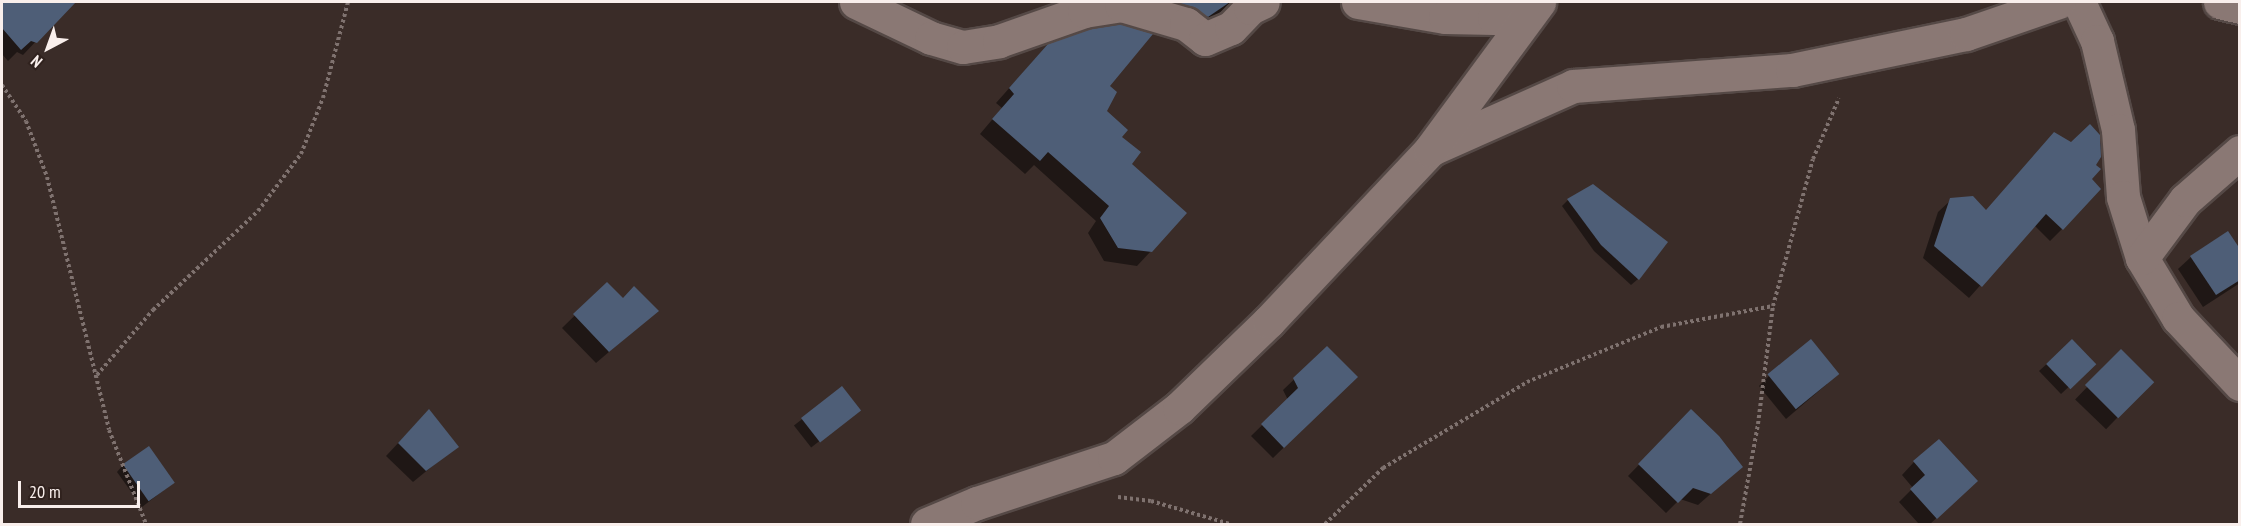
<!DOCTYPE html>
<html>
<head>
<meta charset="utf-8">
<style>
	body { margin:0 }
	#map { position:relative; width:2241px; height:526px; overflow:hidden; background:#3a2c28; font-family:"PT Sans Narrow",sans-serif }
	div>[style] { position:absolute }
	.shadow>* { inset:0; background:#0007; transform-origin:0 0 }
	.building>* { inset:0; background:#4e5e77; transform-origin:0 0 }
	.path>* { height:4px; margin-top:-2px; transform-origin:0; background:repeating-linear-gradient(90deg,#7f726f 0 3px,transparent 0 6px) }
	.roads { filter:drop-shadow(2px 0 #554946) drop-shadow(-2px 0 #554946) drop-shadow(0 2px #554946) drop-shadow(0 -2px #554946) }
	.minor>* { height:33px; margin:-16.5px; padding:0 16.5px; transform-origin:16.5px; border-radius:16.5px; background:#8a7874 }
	span { translate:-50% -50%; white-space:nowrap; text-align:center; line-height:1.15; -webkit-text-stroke:6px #30221e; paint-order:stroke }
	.frame { position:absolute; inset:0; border:3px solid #f9efec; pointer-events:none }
	.north { position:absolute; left:18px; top:18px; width:60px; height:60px; -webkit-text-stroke:4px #30221e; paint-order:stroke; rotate:221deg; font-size:16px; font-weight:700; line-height:24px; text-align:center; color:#f9efec }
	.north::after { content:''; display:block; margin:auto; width:21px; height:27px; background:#f9efec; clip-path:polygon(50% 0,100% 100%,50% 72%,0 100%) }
	.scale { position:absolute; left:18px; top:481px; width:122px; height:27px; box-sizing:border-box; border:3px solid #f9efec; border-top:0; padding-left:8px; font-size:18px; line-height:21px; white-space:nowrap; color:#f9efec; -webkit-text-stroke:4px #30221e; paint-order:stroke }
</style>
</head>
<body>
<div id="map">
	<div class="shadow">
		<i style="clip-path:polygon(2px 2px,69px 2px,71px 4px,23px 55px,17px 52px,8px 61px,2px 54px)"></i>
		<i style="clip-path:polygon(1110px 2px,1235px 2px,1192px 32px)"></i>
		<i style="clip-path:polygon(1035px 59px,1108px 86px,1105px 112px,1130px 164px,1151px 251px,1137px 266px,1104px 261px,1088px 233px,1096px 221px,1034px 165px,1025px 174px,980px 134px,1002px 108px,996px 103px)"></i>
		<i style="clip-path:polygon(2094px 166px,2062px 229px,2050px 241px,2034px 225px,1969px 298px,1923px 258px,1938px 212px,1951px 200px,1985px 211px)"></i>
		<i style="clip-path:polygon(1568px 200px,1638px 279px,1631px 285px,1594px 251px,1562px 206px)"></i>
		<i style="clip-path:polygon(2240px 252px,2240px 283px,2203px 307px,2178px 269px,2191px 257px)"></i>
		<i style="clip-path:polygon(607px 284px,623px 300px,657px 311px,596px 363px,562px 328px)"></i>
		<i style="clip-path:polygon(2072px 341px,2087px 370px,2061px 394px,2039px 371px)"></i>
		<i style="clip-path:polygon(1327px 348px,1356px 377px,1273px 458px,1251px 436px,1288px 400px,1283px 390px)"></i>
		<i style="left:2121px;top:352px;width:43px;height:66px;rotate:44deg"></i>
		<i style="clip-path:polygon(1769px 376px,1827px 384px,1786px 419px,1759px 386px)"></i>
		<i style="left:842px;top:388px;width:28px;height:61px;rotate:52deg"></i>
		<i style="clip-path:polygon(1691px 411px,1741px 467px,1698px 505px,1680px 499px,1666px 513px,1628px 476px)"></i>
		<i style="clip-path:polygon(417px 423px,457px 446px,413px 482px,386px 456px)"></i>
		<i style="clip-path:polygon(1914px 462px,1964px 493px,1930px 524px,1919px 524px,1899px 502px,1913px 488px,1902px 475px)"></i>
		<i style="clip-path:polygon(123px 465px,173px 483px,142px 507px,117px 472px)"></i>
	</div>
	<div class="building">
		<i style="clip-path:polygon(2px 2px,76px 2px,37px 43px,31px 41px,21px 50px,2px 28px)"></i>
		<i style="clip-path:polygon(1176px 2px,1230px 2px,1208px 17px)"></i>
		<i style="clip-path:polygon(1120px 24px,1153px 34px,1110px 86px,1117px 92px,1107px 111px,1128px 130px,1122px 137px,1141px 152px,1132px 164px,1187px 213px,1152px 252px,1118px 248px,1100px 218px,1109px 206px,1048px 152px,1040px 161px,992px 119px,1014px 94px,1009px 88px,1048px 44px,1089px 29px)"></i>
		<i style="clip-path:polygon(2090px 124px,2100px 135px,2101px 157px,2096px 165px,2101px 169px,2092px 179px,2101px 189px,2063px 230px,2046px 214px,1982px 287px,1934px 246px,1950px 198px,1973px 196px,1986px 210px,2054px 132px,2071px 142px)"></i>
		<i style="clip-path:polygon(1593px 184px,1668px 242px,1639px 280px,1601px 245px,1567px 199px)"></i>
		<i style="clip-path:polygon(2228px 231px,2240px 249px,2240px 280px,2216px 295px,2190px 256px)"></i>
		<i style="clip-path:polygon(607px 282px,623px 298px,634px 286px,659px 311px,609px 352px,573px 314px)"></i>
		<i style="left:1811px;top:339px;width:45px;height:56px;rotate:51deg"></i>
		<i style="left:2072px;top:339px;width:35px;height:36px;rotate:46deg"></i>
		<i style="clip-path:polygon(1327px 346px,1358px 377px,1284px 448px,1261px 424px,1298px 388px,1293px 378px)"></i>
		<i style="left:2121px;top:349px;width:47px;height:51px;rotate:45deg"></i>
		<i style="left:842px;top:386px;width:31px;height:52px;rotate:52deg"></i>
		<i style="clip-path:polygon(429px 409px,459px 447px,426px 471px,398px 443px)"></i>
		<i style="clip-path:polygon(1691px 409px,1719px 436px,1743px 467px,1711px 494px,1693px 488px,1678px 503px,1638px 464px)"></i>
		<i style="clip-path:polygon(1939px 439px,1978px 481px,1937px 519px,1910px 489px,1925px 475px,1913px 461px)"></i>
		<i style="left:149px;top:446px;width:45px;height:32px;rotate:55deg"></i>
	</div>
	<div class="path">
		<i style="left:2px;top:85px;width:43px;rotate:56.3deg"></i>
		<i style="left:26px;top:121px;width:60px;rotate:69.4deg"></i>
		<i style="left:47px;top:177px;width:260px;rotate:76.2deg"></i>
		<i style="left:109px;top:430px;width:101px;rotate:68.5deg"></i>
		<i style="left:97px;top:375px;width:86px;rotate:-49.3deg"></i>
		<i style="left:153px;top:310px;width:144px;rotate:-43.3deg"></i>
		<i style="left:258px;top:211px;width:71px;rotate:-53deg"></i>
		<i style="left:301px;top:154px;width:60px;rotate:-68.6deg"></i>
		<i style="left:323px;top:98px;width:99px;rotate:-75.4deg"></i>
		<i style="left:1118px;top:497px;width:33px;rotate:7deg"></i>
		<i style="left:1151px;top:501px;width:82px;rotate:16.2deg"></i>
		<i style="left:1325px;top:524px;width:81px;rotate:-44deg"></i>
		<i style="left:1383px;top:468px;width:168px;rotate:-30.8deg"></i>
		<i style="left:1527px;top:382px;width:145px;rotate:-22.3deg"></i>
		<i style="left:1661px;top:327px;width:114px;rotate:-10.6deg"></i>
		<i style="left:1740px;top:524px;width:102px;rotate:-79.8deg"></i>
		<i style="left:1758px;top:424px;width:119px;rotate:-82.8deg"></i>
		<i style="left:1773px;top:306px;width:152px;rotate:-74.8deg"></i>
		<i style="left:1813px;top:159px;width:66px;rotate:-66.9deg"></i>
	</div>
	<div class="roads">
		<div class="minor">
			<i style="left:856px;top:2px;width:83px;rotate:25.6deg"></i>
			<i style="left:931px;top:38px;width:33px;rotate:16deg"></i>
			<i style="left:963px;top:47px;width:36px;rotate:-9deg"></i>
			<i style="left:999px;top:41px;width:90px;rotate:-19.4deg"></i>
			<i style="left:1084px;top:11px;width:37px;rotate:-9deg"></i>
			<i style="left:1121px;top:5px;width:68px;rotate:16.3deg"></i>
			<i style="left:1186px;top:24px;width:24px;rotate:38deg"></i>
			<i style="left:1205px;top:39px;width:28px;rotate:-23deg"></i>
			<i style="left:1231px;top:28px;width:28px;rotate:-46deg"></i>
			<i style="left:1250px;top:8px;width:14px;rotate:-25deg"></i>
			<i style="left:1358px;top:2px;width:88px;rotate:9.8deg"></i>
			<i style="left:1445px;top:17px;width:49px;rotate:1.2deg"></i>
			<i style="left:1494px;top:18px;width:40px;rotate:-14.4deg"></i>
			<i style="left:2079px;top:2px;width:43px;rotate:65.2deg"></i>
			<i style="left:2097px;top:41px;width:91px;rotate:76.7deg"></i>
			<i style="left:2118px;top:130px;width:67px;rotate:85.7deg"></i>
			<i style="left:2123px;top:197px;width:64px;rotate:72.7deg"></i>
			<i style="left:2142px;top:258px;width:70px;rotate:59deg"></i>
			<i style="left:2178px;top:318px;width:91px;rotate:46.8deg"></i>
			<i style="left:2220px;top:2px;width:21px;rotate:14deg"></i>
			<i style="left:1434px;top:148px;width:152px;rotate:-24deg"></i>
			<i style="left:1573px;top:86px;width:220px;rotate:-4.2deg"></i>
			<i style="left:1792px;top:70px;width:178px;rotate:-11.7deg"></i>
			<i style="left:1966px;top:34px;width:98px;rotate:-19deg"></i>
			<i style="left:2142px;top:258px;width:72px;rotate:-53.4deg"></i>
			<i style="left:2185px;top:200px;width:73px;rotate:-41.1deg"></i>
			<i style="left:927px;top:524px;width:54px;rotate:-22.8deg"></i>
			<i style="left:977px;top:503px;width:144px;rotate:-18.2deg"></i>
			<i style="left:1114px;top:458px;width:82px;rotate:-37.6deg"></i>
			<i style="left:1179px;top:408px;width:125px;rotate:-44deg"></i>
			<i style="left:1269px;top:321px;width:235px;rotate:-46.7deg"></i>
			<i style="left:1430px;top:150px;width:184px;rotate:-53.6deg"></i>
		</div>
	</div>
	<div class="frame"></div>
	<div class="north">N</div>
	<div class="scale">20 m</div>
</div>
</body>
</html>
